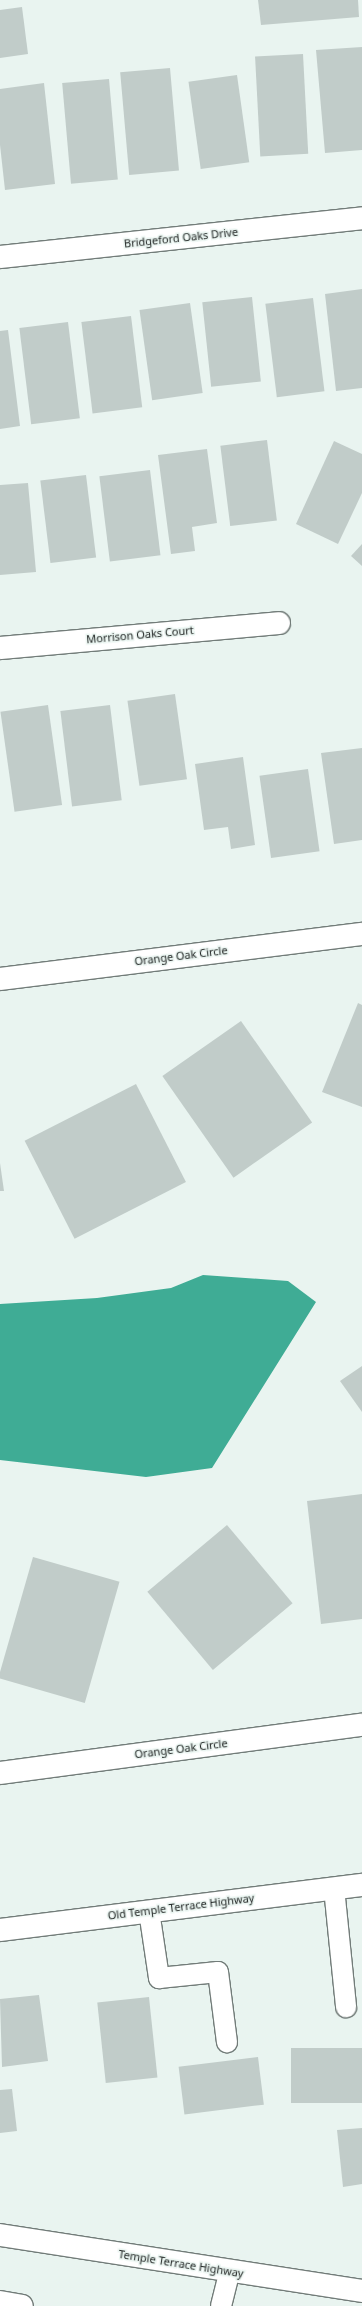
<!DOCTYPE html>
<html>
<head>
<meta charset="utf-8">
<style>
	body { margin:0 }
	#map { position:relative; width:362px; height:2306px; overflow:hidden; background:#e9f4f0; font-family:"Noto Sans",sans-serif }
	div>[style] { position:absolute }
	.water>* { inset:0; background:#3fac95 }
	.building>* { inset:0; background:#c1ccc9; transform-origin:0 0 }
	.roads { filter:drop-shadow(1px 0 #727c79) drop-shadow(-1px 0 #727c79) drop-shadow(0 1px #727c79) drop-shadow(0 -1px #727c79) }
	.service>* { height:20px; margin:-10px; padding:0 10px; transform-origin:10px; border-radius:10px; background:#fff }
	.minor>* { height:22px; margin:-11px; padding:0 11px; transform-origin:11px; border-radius:11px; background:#fff }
	.primary>* { height:22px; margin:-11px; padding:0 11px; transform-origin:11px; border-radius:11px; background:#fff }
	span { translate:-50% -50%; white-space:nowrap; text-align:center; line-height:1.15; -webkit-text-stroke:3px #e9f4f0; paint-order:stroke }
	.street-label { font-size:11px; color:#222625 }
</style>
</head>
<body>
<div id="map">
	<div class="water">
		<i style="clip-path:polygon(203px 1275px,288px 1281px,316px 1302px,212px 1468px,146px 1477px,0 1460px,0 1304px,97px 1298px,171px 1288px)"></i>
	</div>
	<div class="building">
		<i style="clip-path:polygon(258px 0,358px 0,359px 17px,261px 25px)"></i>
		<i style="clip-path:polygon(22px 7px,28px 54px,0 58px,0 10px)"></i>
		<i style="clip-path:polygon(362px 47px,362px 150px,325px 153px,316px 50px)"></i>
		<i style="left:303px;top:54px;width:100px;height:48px;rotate:87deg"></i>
		<i style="left:170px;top:68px;width:103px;height:50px;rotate:85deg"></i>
		<i style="left:237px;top:75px;width:88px;height:49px;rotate:82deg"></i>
		<i style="left:109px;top:79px;width:101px;height:47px;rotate:85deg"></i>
		<i style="clip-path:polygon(44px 83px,55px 184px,5px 190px,0 145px,0 89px)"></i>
		<i style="clip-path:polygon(362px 289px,362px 388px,336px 391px,325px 294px)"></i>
		<i style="left:252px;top:297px;width:85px;height:50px;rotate:84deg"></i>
		<i style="left:313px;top:298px;width:94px;height:48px;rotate:83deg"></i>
		<i style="left:190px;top:303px;width:91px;height:51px;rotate:82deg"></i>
		<i style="left:131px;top:316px;width:92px;height:50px;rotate:83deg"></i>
		<i style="left:68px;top:322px;width:97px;height:49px;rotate:83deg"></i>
		<i style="clip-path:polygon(8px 330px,20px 426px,0 429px,0 331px)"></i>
		<i style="left:267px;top:440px;width:81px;height:47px;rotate:83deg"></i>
		<i style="clip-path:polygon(334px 441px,362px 454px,362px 493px,338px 544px,296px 524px)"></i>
		<i style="clip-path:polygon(207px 449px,217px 523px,192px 527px,195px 551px,171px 554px,158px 455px)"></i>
		<i style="left:150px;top:470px;width:86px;height:51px;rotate:83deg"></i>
		<i style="left:86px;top:475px;width:83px;height:46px;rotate:83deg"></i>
		<i style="clip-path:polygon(28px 483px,36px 572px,0 575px,0 485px)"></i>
		<i style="clip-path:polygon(362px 544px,362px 566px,351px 556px)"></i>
		<i style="left:175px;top:694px;width:86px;height:48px;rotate:82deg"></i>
		<i style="left:48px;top:705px;width:101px;height:48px;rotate:82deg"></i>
		<i style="left:110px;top:705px;width:96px;height:50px;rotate:83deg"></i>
		<i style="clip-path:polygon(362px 748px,362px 840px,334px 844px,321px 753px)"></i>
		<i style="clip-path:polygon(243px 757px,255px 845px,231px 849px,228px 827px,204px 830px,195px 764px)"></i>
		<i style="left:308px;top:769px;width:83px;height:49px;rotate:82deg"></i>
		<i style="clip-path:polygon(358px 1003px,362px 1005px,362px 1107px,322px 1092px)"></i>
		<i style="left:241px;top:1021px;width:124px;height:96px;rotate:55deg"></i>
		<i style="left:136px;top:1084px;width:110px;height:125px;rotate:63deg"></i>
		<i style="clip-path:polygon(0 1163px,4px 1191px,0 1191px)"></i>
		<i style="clip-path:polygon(362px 1366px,362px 1412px,340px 1381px)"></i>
		<i style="clip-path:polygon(362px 1494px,362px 1619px,321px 1624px,307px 1501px)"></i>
		<i style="left:227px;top:1525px;width:102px;height:104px;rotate:50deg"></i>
		<i style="left:33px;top:1557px;width:90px;height:126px;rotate:16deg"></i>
		<i style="clip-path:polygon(39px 1995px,48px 2061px,2px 2067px,0 1999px)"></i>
		<i style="left:149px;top:1997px;width:81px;height:52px;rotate:84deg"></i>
		<i style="left:362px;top:2048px;width:55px;height:71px;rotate:90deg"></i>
		<i style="left:258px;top:2057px;width:48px;height:80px;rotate:83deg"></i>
		<i style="clip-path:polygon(12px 2089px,17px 2131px,0 2133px,0 2090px)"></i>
		<i style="clip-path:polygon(362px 2128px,362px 2184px,343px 2187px,337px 2130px)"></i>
	</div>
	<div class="roads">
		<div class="service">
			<i style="left:334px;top:1888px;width:120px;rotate:84.2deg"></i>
			<i style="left:149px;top:1911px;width:68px;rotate:81.5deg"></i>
			<i style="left:159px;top:1978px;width:59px;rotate:-5.8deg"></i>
			<i style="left:218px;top:1972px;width:71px;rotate:82.7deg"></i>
			<i style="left:221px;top:2306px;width:36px;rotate:-76deg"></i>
		</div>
		<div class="minor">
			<i style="left:0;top:257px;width:364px;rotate:-6.1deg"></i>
			<i style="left:0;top:648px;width:280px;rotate:-5.1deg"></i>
			<i style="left:0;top:979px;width:365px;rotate:-7.1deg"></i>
			<i style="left:0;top:1773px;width:365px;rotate:-7.6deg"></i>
			<i style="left:0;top:1930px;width:365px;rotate:-7.1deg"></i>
		</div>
		<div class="primary">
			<i style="left:0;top:2235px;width:366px;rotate:8.8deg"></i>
			<i style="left:0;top:2302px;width:22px;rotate:10deg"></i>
		</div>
	</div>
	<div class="street-label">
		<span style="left:181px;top:238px;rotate:-6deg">Bridgeford Oaks Drive</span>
		<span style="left:140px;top:635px;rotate:-5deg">Morrison Oaks Court</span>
		<span style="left:181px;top:956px;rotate:-7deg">Orange Oak Circle</span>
		<span style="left:181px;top:1749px;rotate:-7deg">Orange Oak Circle</span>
		<span style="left:181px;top:1907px;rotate:-7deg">Old Temple Terrace Highway</span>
		<span style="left:181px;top:2264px;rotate:9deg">Temple Terrace Highway</span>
	</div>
</div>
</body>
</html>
